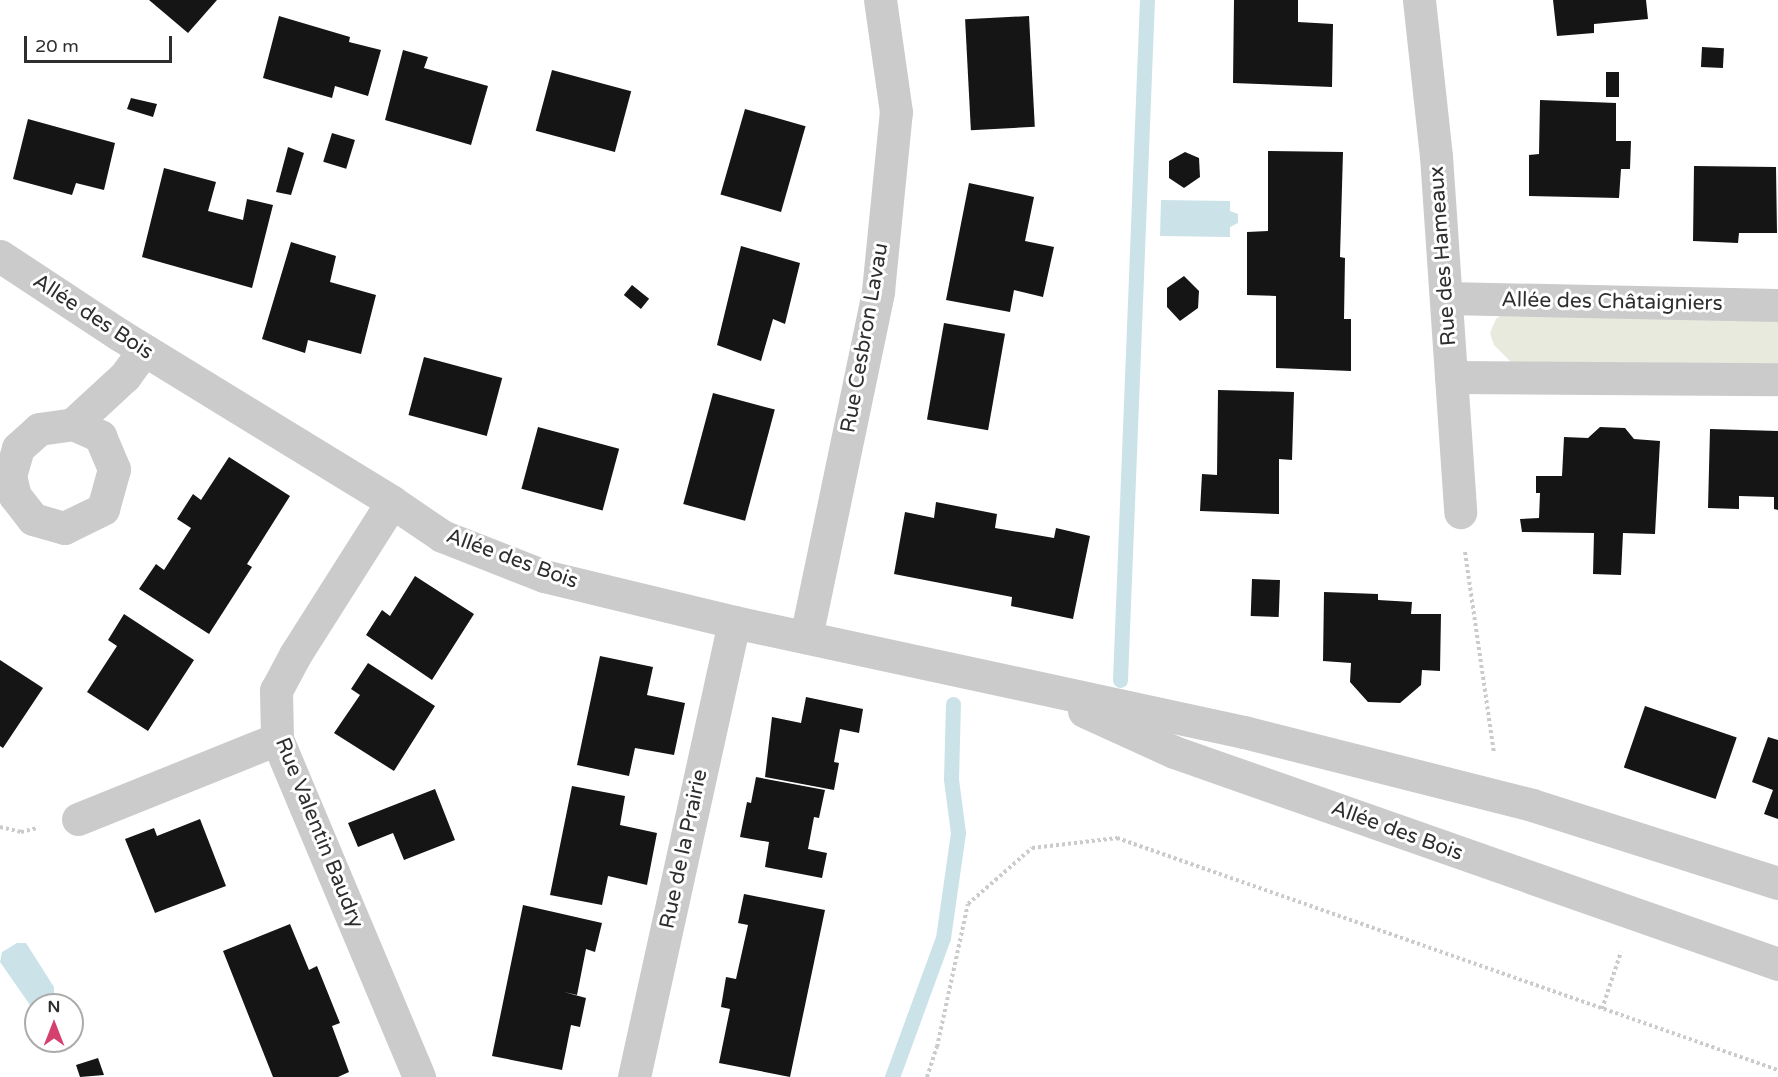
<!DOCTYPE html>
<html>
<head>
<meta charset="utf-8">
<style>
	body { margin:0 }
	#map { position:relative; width:1778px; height:1077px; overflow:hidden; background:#fff; font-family:"Varela Round",sans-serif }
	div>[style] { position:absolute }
	.green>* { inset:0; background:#e7eadd }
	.water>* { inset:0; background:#cbe3e8 }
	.stream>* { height:15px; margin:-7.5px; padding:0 7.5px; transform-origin:7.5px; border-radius:7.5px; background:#cbe3e8 }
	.building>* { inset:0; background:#151515; transform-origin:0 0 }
	.path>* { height:4px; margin-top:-2px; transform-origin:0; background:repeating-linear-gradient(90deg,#cbcbcb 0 3px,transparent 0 6px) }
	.street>* { height:33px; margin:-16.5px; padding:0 16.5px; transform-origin:16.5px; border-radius:16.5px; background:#cbcbcb }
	span { translate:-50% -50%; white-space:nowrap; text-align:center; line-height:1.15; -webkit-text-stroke:6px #fff; paint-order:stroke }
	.street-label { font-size:21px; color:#2e2e2e }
	.north { position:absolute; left:24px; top:993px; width:60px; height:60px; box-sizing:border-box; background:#fff; border:2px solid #ababab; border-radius:50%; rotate:0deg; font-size:16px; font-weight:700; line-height:24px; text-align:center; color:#2e2e2e }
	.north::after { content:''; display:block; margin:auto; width:21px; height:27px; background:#d4416e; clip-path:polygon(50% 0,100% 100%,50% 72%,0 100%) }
	.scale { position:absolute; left:24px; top:36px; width:148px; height:27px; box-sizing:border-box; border:3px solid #2e2e2e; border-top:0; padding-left:8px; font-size:18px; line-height:21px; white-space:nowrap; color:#2e2e2e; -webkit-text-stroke:4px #fff; paint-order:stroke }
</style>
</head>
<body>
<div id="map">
	<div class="green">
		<i style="clip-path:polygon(1510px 309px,1778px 316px,1778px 365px,1511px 362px,1494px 345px,1490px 333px,1496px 319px)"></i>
	</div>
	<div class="water">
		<i style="clip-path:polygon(1161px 200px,1230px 201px,1230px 211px,1238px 214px,1238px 223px,1230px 227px,1230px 237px,1160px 236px)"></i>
		<i style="clip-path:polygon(17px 943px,26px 943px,54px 987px,54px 995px,41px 1005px,30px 1005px,0 962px,2px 952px)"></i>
	</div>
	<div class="stream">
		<i style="left:1120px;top:680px;width:681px;rotate:-87.73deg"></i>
		<i style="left:892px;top:1077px;width:148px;rotate:-69.9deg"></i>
		<i style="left:943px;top:938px;width:106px;rotate:-81.9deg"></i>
		<i style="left:958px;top:833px;width:54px;rotate:-97.4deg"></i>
		<i style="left:951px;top:779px;width:75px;rotate:-88.5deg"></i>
	</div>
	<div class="building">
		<i style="clip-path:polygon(149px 0,217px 0,188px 33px)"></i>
		<i style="clip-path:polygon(1234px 0,1298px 0,1298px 22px,1333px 24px,1332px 87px,1233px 83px)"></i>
		<i style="clip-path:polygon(1553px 0,1646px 0,1648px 19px,1594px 24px,1594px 33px,1557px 36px)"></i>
		<i style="clip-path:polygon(279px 16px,350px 37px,349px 42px,381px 50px,368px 96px,335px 86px,332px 98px,263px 78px)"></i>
		<i style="left:1029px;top:16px;width:111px;height:64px;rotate:87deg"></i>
		<i style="left:1702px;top:47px;width:22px;height:20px;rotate:3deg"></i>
		<i style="clip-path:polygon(403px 50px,428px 57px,424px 68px,488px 86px,471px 145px,385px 120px)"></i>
		<i style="left:552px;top:70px;width:82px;height:63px;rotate:15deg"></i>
		<i style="left:1606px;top:72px;width:13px;height:25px"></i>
		<i style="clip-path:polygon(131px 98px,157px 104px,153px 117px,127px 109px)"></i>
		<i style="clip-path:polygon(1540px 100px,1616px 103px,1616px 141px,1631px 141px,1630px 169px,1621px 169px,1619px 198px,1529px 196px,1529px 155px,1539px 154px)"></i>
		<i style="left:745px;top:109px;width:63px;height:89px;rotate:16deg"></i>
		<i style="clip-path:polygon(28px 119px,115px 143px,104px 190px,76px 183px,72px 195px,13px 179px)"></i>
		<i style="left:332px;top:133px;width:24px;height:30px;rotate:17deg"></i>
		<i style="clip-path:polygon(288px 147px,304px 153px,291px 195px,276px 192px)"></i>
		<i style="clip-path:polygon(1268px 151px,1343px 152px,1340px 257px,1345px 258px,1344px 319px,1351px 319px,1351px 371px,1276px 368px,1276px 296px,1247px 295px,1247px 232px,1268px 231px)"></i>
		<i style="clip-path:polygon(1185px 152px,1199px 158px,1200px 177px,1184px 188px,1169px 178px,1169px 161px)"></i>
		<i style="clip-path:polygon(1694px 166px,1776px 167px,1777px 233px,1739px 233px,1738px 243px,1693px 241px)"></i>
		<i style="clip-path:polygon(164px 168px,216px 182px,208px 211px,243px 220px,247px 199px,273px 205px,252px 288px,142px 257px)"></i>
		<i style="clip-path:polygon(969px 183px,1034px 197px,1025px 241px,1054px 247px,1043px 297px,1014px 290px,1010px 312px,946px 300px)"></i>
		<i style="clip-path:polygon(291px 242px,336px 256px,330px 282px,376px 295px,361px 354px,308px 340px,305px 353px,262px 339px)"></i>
		<i style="clip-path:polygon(741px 246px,800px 263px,785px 324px,773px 319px,761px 361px,717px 345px)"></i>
		<i style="clip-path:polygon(1184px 276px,1199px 291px,1198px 308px,1180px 321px,1167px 307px,1167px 288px)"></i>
		<i style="left:632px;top:285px;width:22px;height:13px;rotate:39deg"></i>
		<i style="left:944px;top:323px;width:62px;height:98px;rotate:10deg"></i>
		<i style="left:424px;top:357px;width:81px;height:60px;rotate:15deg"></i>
		<i style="clip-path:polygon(1218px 390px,1294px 392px,1292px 460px,1279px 459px,1279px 514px,1200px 511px,1202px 474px,1217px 475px)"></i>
		<i style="left:713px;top:393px;width:64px;height:115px;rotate:15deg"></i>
		<i style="left:538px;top:427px;width:84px;height:64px;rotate:15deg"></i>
		<i style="clip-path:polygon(1600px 427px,1625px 428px,1634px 439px,1660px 441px,1655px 534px,1623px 533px,1621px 575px,1593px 574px,1594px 533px,1522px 532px,1520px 519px,1539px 518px,1540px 493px,1536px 493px,1536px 476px,1562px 476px,1564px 437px,1588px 438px)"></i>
		<i style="clip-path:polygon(1710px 429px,1778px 431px,1778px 510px,1774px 509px,1774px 497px,1739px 496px,1739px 509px,1708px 508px)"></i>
		<i style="clip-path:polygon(229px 457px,290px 496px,247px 564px,252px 567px,209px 634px,139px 589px,156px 564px,164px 570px,191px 528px,177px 519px,193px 494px,201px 500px)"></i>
		<i style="clip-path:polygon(936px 502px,997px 514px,995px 528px,1054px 538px,1056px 528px,1090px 536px,1073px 619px,1011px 606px,1012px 597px,894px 574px,905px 512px,934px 518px)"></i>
		<i style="clip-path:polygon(415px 576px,474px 614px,432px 680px,366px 635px,382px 610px,390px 616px)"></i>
		<i style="left:1252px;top:579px;width:28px;height:37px;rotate:2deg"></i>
		<i style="clip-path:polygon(1324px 592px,1378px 594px,1378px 600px,1412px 602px,1411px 614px,1441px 614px,1440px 671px,1422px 670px,1421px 685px,1400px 703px,1368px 702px,1350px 682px,1351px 663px,1323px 661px)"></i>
		<i style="clip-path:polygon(124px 614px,194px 660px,148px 731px,87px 692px,117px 646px,108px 640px)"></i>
		<i style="clip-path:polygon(600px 656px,653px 667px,647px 695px,685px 703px,674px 755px,635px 748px,629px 776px,577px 765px)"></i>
		<i style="clip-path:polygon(0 660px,43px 688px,3px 748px,0 746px)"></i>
		<i style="clip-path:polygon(368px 663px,435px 706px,394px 771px,334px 733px,360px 695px,351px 689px)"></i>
		<i style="clip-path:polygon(806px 697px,863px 709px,859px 733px,840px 729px,834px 762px,839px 763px,834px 790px,765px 777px,772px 717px,801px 723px)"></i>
		<i style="left:1645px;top:706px;width:97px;height:65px;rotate:19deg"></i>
		<i style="clip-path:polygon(1768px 737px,1778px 740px,1778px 819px,1764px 814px,1773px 790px,1752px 782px)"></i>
		<i style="clip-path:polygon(756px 777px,825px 790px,819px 818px,814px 817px,808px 849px,827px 853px,822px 878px,765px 867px,769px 842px,740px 837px,747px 802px,751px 803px)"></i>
		<i style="clip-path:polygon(572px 786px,625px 796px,620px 825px,657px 833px,647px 885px,608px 876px,602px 905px,550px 895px)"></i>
		<i style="clip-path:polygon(435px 789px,455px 840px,404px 860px,393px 833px,358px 847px,348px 823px)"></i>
		<i style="clip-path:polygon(200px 819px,226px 886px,155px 913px,125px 839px,154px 828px,157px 836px)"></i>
		<i style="clip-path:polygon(744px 894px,825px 910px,790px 1077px,719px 1063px,730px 1009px,721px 1007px,726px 977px,736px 979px,748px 925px,738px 923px)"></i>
		<i style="clip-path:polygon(523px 905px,602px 923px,595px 952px,586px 949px,577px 995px,564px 992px,586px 998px,580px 1027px,571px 1025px,562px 1070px,492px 1056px)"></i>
		<i style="clip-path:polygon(290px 924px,309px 970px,317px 966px,340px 1023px,332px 1026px,349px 1072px,338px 1077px,273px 1077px,223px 951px)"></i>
		<i style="clip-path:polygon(98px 1058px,104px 1075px,80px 1077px,76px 1065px)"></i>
	</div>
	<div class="path">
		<i style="left:1465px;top:552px;width:203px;rotate:81.8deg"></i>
		<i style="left:0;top:827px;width:22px;rotate:13deg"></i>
		<i style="left:21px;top:832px;width:16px;rotate:-14deg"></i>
		<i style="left:1602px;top:1009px;width:60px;rotate:-71.6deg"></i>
		<i style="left:927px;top:1077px;width:32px;rotate:-72deg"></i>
		<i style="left:937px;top:1047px;width:146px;rotate:-77.8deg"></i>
		<i style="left:968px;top:904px;width:85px;rotate:-41.2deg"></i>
		<i style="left:1032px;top:848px;width:86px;rotate:-6.7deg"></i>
		<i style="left:1117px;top:838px;width:701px;rotate:19.34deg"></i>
	</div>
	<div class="street">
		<i style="left:1419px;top:0;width:157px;rotate:83.8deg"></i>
		<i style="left:1436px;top:156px;width:357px;rotate:86.1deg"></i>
		<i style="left:0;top:256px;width:144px;rotate:33.4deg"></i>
		<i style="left:120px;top:335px;width:319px;rotate:31.5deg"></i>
		<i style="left:392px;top:502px;width:60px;rotate:34.2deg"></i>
		<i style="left:442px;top:536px;width:110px;rotate:21.4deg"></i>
		<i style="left:544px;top:576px;width:195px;rotate:13.6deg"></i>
		<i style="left:734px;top:622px;width:522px;rotate:12.17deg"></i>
		<i style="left:1244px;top:732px;width:297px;rotate:14.2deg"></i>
		<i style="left:1532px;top:805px;width:258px;rotate:17.6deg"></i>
		<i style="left:1446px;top:298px;width:332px;rotate:1.2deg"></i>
		<i style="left:1451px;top:377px;width:327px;rotate:0.4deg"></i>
		<i style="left:73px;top:424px;width:30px;rotate:24deg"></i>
		<i style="left:100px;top:436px;width:36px;rotate:67deg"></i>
		<i style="left:114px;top:469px;width:41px;rotate:105.4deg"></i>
		<i style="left:103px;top:509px;width:43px;rotate:154deg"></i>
		<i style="left:64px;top:528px;width:32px;rotate:-164deg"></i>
		<i style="left:33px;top:519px;width:29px;rotate:-128deg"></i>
		<i style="left:15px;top:496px;width:21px;rotate:-104deg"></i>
		<i style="left:10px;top:476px;width:29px;rotate:-74deg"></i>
		<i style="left:18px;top:448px;width:28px;rotate:-42deg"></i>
		<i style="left:39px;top:429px;width:34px;rotate:-8deg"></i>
		<i style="left:73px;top:424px;width:71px;rotate:-42.7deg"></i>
		<i style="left:125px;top:376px;width:32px;rotate:-54deg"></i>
		<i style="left:392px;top:502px;width:181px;rotate:122.4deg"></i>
		<i style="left:295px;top:655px;width:40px;rotate:118deg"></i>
		<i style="left:276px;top:690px;width:49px;rotate:88.8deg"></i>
		<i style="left:277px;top:739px;width:367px;rotate:67.2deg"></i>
		<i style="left:806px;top:637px;width:353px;rotate:-78.2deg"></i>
		<i style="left:878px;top:291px;width:180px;rotate:-84.3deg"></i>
		<i style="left:896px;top:112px;width:113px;rotate:-98.1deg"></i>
		<i style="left:1084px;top:711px;width:99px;rotate:24.5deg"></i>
		<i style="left:1174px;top:752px;width:640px;rotate:19.34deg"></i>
		<i style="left:78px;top:819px;width:214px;rotate:-21.9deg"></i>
		<i style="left:634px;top:1077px;width:466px;rotate:-77.6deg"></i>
	</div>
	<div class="street-label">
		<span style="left:1443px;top:256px;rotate:-94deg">Rue des Hameaux</span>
		<span style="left:1612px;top:302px;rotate:1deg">Allée des Châtaigniers</span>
		<span style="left:93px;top:317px;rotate:33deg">Allée des Bois</span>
		<span style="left:865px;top:338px;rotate:-80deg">Rue Cesbron Lavau</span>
		<span style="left:512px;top:559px;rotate:20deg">Allée des Bois</span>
		<span style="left:1397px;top:831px;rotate:20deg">Allée des Bois</span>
		<span style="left:319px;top:833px;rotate:68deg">Rue Valentin Baudry</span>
		<span style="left:684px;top:849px;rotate:-78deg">Rue de la Prairie</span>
	</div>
	<div class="north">N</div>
	<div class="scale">20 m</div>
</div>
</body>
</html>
